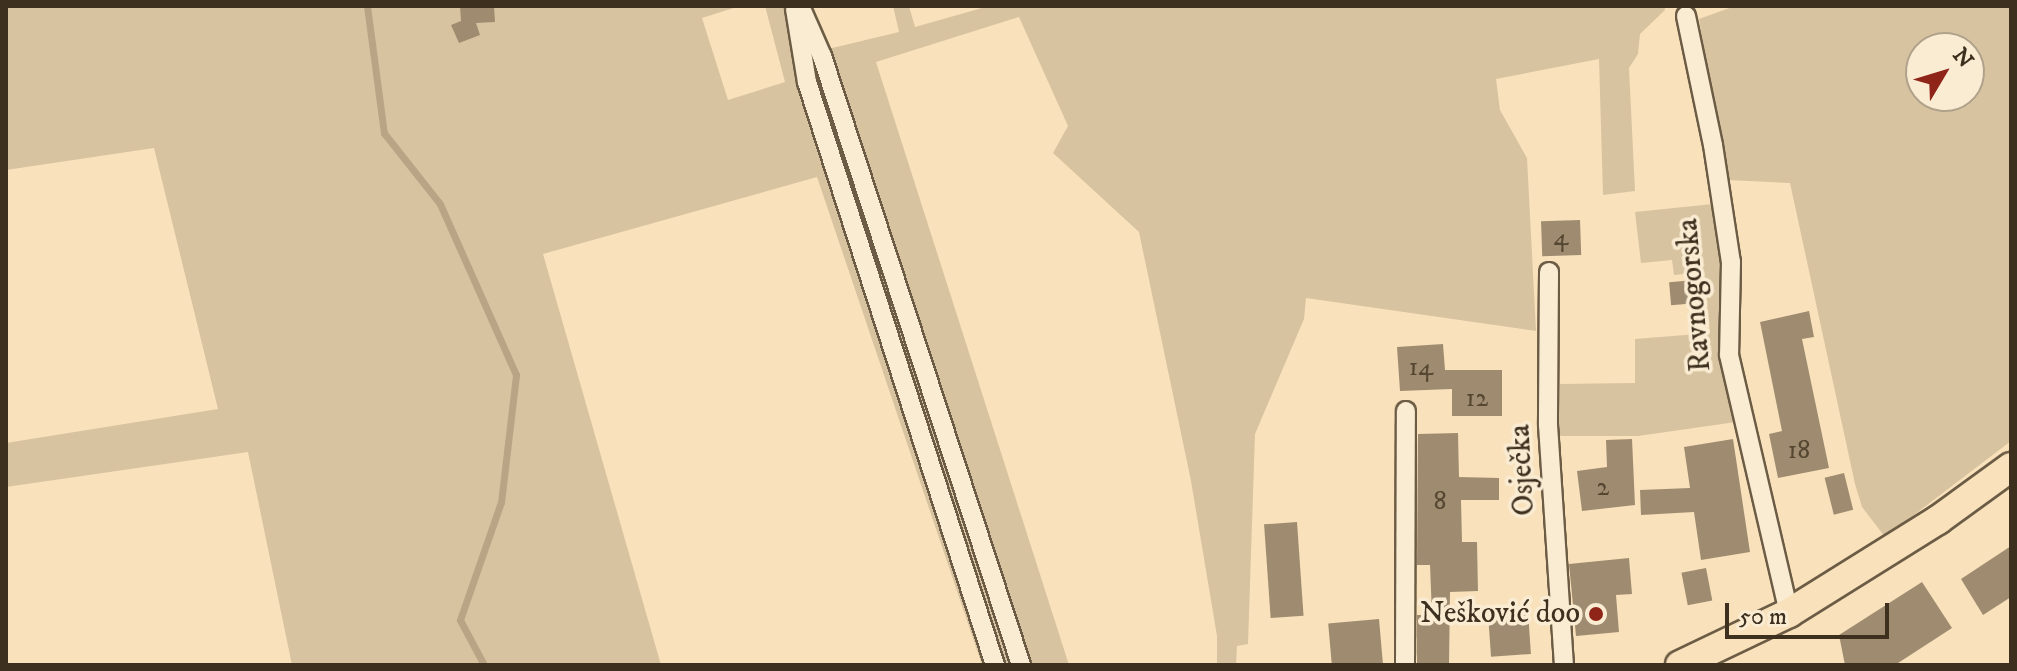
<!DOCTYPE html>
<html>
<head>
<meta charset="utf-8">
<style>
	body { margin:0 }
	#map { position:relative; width:2017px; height:671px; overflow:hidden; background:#f8e1bb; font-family:"IM FELL DW Pica",serif }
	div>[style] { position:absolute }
	.green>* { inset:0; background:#d8c3a0 }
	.stream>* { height:7px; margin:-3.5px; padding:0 3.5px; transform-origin:3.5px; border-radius:3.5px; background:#b9a586 }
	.building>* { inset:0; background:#9f8c70; transform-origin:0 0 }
	.roads { filter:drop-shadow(2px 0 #6c5c45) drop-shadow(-2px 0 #6c5c45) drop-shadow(0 2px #6c5c45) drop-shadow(0 -2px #6c5c45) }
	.street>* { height:18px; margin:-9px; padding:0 9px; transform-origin:9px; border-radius:9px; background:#faecd3 }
	.primary>* { height:28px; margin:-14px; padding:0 14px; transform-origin:14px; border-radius:14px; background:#f8e1bb }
	.dots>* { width:22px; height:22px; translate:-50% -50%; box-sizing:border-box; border:4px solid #faecd3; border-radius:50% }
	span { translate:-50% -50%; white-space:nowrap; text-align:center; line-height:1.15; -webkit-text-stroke:7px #faecd3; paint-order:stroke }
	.number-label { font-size:26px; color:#564732 }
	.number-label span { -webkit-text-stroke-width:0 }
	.street-label { font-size:30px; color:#3e301e }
	.poi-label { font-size:30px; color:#3e301e }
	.right { translate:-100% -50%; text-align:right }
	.frame { position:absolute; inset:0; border:8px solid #3e301e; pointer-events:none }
	.north { position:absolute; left:1905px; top:32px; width:80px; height:80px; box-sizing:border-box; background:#faecd3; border:2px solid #afa18b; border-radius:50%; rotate:52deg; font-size:22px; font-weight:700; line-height:32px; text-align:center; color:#3e301e }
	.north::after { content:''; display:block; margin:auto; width:28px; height:36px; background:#8f2418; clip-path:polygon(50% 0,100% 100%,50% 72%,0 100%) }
	.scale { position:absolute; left:1725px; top:603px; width:164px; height:36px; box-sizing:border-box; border:4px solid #3e301e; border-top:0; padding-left:10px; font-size:24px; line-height:28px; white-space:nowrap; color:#3e301e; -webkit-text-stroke:6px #faecd3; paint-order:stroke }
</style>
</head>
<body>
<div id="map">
	<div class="green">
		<i style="clip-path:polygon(6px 6px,740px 6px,702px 18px,728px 100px,785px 82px,765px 6px,812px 6px,828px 49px,899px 32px,893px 6px,909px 6px,915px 27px,989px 6px,1664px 6px,1665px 10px,1640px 34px,1638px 54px,1629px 68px,1635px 191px,1603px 195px,1599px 59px,1496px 79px,1500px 110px,1527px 158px,1536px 331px,1306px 298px,1304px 319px,1255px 434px,1248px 644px,1237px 646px,1236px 665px,1217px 665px,1217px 636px,1191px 481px,1139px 232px,1053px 153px,1068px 126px,1019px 17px,876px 62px,1069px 665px,982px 665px,817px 177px,543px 254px,661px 665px,292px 665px,248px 452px,6px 487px,6px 443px,218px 409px,154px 148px,6px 170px)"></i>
		<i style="clip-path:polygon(evenodd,1735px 6px,2011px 6px,2011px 441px,1885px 537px,1862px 507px,1855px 484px,1790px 183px,1727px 180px,1699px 19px,1735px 6px,1921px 48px,1969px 48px,1969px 96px,1921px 96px,1921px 48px)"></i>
		<i style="clip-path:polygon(1713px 204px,1725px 272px,1736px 422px,1638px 436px,1557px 436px,1560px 384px,1635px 383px,1635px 339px,1710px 333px,1704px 272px,1674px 275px,1672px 260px,1641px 263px,1635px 212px)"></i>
	</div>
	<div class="stream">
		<i style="left:367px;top:6px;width:128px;rotate:82.4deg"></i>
		<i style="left:384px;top:133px;width:90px;rotate:51.7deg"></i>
		<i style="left:440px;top:204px;width:187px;rotate:66deg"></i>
		<i style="left:516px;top:375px;width:128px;rotate:96.7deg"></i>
		<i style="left:501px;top:502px;width:125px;rotate:109.2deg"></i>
		<i style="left:460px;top:620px;width:51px;rotate:61.9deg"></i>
	</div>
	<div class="building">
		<i style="clip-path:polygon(460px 6px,494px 6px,495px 22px,476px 23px,480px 35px,459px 43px,451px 25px,461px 21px)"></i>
		<i style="left:1580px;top:220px;width:35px;height:39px;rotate:88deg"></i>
		<i style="left:1695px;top:280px;width:23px;height:26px;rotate:85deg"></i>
		<i style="clip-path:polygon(1809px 311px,1814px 337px,1802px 339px,1829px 468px,1778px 478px,1769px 434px,1782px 431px,1760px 322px)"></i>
		<i style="clip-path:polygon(1443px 344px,1445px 370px,1502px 370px,1502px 416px,1452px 416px,1452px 389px,1400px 391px,1397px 347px)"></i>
		<i style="clip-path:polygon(1458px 433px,1459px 477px,1499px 478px,1499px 500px,1461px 500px,1462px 542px,1477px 542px,1478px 591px,1450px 592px,1449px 665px,1417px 665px,1417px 615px,1432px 615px,1430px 565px,1417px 565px,1418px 434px)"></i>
		<i style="clip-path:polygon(1632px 439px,1635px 505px,1582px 511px,1577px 471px,1607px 467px,1606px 440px)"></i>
		<i style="clip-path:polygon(1733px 439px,1750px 552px,1701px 560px,1694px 512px,1641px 515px,1640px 490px,1690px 488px,1684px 447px)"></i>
		<i style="left:1844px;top:473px;width:38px;height:20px;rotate:76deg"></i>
		<i style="left:1297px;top:522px;width:94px;height:33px;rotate:86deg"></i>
		<i style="clip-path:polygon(2011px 546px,2011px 597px,1983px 615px,1961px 579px)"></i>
		<i style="clip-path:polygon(1629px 558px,1632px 594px,1616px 595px,1619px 632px,1576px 636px,1569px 564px)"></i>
		<i style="left:1706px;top:568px;width:33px;height:25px;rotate:79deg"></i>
		<i style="clip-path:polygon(1922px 582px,1952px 628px,1895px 665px,1845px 665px,1839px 635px)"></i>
		<i style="left:1528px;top:612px;width:42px;height:40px;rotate:86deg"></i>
		<i style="left:1379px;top:619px;width:46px;height:51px;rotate:85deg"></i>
	</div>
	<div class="roads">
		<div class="street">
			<i style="left:800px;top:6px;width:55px;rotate:66.3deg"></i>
			<i style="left:822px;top:56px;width:641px;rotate:71.9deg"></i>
			<i style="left:795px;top:9px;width:74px;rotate:80.7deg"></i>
			<i style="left:807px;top:82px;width:613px;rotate:72.13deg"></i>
			<i style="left:1686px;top:16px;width:132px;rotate:78.2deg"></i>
			<i style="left:1713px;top:145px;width:118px;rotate:81.3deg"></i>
			<i style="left:1731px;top:262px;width:93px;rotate:91.2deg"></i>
			<i style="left:1729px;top:355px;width:265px;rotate:76.9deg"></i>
			<i style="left:1549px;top:272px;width:153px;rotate:90.4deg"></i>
			<i style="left:1548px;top:425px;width:241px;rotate:86.2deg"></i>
			<i style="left:1405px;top:665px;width:254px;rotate:-89.8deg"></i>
		</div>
		<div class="primary">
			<i style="left:1680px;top:665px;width:121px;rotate:-25.5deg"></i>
			<i style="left:1789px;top:613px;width:176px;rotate:-32deg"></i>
			<i style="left:1938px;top:520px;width:90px;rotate:-36deg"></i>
		</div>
	</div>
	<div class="dots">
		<i style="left:1596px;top:614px;background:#8f2418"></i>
	</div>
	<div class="number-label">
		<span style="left:1561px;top:238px">4</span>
		<span style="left:1421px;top:368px">14</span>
		<span style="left:1477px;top:399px">12</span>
		<span style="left:1799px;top:451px">18</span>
		<span style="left:1603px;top:488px">2</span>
		<span style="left:1440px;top:502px">8</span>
	</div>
	<div class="street-label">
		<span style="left:1695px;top:295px;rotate:-95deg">Ravnogorska</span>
		<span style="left:1523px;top:470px;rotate:-93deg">Osječka</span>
	</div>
	<div class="poi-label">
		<span class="right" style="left:1580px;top:614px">Nešković doo</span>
	</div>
	<div class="frame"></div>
	<div class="north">N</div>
	<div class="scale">50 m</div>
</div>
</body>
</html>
